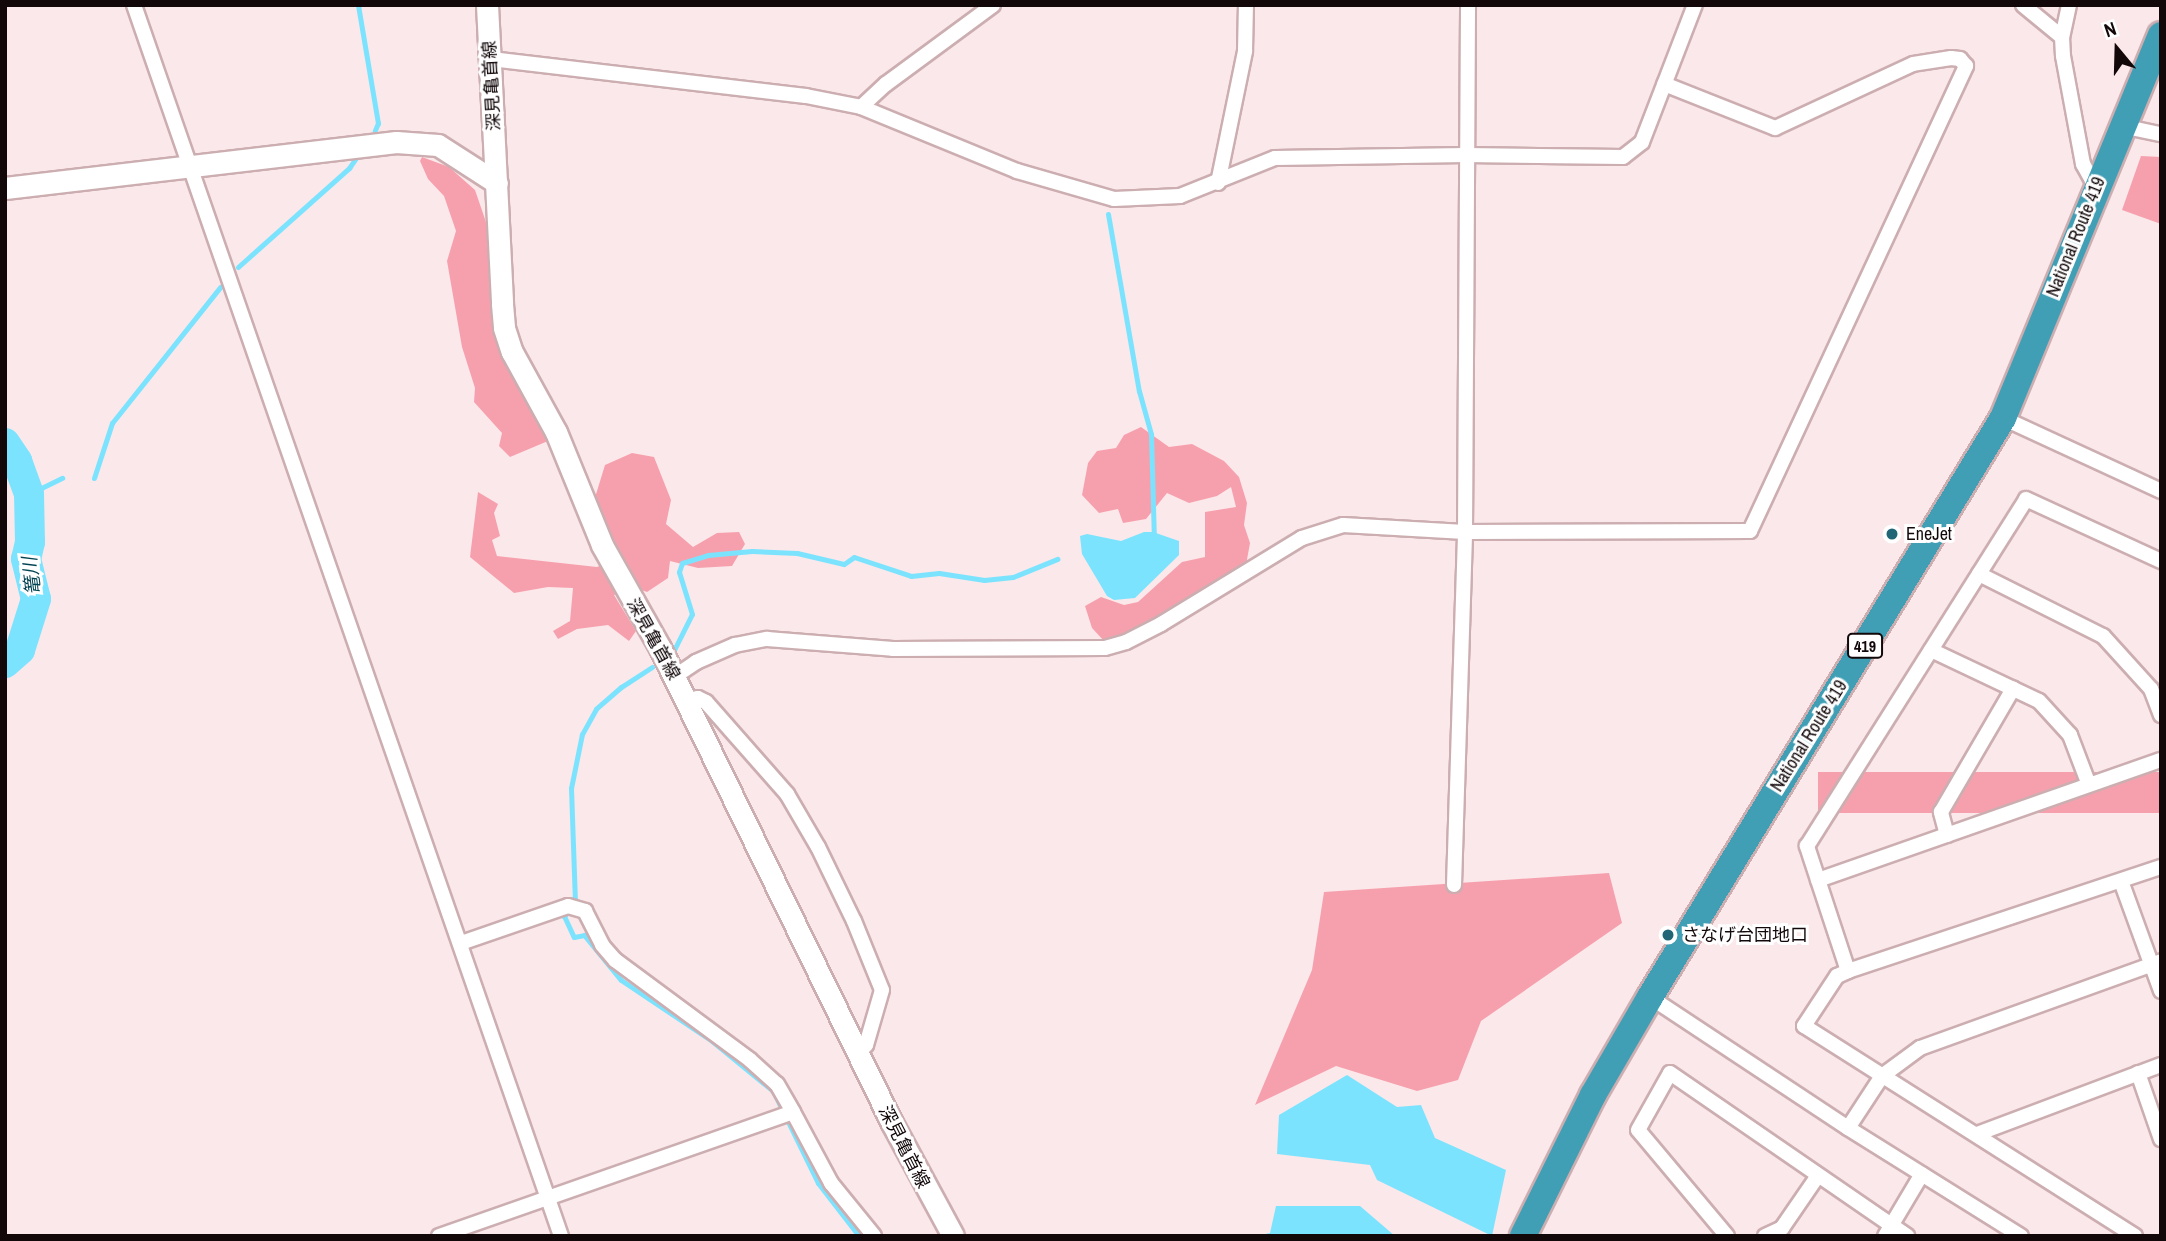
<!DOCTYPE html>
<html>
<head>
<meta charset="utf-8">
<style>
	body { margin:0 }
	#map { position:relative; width:2166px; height:1241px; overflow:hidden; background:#fbe8ea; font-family:"Archivo Narrow","Noto Sans JP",sans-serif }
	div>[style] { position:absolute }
	.green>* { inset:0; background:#f7a0ad; transform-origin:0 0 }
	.water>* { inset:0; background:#7ce3fe }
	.stream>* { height:5px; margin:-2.5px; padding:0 2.5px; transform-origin:2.5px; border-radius:2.5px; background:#7ce3fe }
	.river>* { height:30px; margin:-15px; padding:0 15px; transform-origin:15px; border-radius:15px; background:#7ce3fe }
	.roads { filter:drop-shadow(2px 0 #ccaeb1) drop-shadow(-2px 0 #ccaeb1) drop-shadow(0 2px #ccaeb1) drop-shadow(0 -2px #ccaeb1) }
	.street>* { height:14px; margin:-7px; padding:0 7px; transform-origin:7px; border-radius:7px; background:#fff }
	.secondary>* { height:21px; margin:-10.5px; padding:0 10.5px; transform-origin:10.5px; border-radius:10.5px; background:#fff }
	.highway>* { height:26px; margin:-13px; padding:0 13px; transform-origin:13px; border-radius:13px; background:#409eb5 }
	.dots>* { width:19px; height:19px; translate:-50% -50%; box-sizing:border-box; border:4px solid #fff; border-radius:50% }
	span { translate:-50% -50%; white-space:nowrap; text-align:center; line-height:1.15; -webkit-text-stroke:6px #fff; paint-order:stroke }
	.shield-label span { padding:2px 5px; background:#fff; border:2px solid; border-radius:5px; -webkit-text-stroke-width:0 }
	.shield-label { font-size:16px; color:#12080a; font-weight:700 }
	.street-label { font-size:18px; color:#12080a }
	.poi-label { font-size:18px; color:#12080a }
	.left { translate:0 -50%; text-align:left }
	.water-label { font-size:19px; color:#004250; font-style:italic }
	.frame { position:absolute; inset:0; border:7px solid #12080a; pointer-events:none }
	.north { position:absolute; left:2082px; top:14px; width:70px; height:70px; -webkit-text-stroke:5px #fff; paint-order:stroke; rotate:341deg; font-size:19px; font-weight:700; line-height:28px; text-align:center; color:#12080a }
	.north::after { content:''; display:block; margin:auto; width:24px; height:32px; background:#12080a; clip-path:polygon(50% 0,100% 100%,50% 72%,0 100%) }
</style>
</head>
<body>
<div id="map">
	<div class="green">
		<i style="clip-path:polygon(2141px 156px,2161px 157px,2161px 224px,2122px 210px)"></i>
		<i style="clip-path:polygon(422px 157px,449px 167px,475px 190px,487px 225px,495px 323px,506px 363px,548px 441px,510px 457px,499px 446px,502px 433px,474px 402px,475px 388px,462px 347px,447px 261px,456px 231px,444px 196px,428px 179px,420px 161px)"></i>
		<i style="clip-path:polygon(1141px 427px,1169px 447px,1192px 444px,1224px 461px,1239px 477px,1247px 503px,1244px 525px,1250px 543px,1246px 565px,1152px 625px,1123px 638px,1104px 641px,1092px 628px,1085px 606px,1101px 597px,1124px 605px,1138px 602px,1182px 562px,1205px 557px,1205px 512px,1236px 507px,1231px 487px,1217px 496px,1189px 503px,1167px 493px,1146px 519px,1123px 523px,1118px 509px,1099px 513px,1082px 495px,1088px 463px,1097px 451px,1116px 448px,1124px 435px)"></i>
		<i style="clip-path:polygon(632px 453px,654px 457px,671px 500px,666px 524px,693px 547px,717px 533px,739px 532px,745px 544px,732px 566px,698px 568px,670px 561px,668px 578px,647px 592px,633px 587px,614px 595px,636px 631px,629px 641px,608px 625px,577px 629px,558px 639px,553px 631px,570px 621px,573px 588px,548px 587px,514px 593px,470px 557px,478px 492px,498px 504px,494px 513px,500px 536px,492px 540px,497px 556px,597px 567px,614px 560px,593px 504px,605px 465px)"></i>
		<i style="left:2161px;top:772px;width:41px;height:343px;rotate:90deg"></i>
		<i style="clip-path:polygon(1609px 873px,1622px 923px,1481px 1021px,1458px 1080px,1417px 1091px,1336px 1066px,1255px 1105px,1312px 970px,1324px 892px)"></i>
	</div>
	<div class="water">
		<i style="clip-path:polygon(1144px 532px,1153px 532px,1179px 541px,1179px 555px,1135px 598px,1114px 600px,1107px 596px,1082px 554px,1080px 536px,1087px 534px,1121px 541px)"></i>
		<i style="clip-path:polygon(1347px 1075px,1397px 1107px,1421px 1105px,1435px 1138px,1506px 1170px,1492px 1236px,1377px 1180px,1370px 1165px,1277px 1154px,1279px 1115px)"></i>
		<i style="clip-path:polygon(1276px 1206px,1360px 1206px,1395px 1236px,1256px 1236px,1270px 1233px)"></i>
	</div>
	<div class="stream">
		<i style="left:358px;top:5px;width:120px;rotate:80.4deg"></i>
		<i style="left:378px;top:123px;width:8px;rotate:113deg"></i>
		<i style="left:1108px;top:214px;width:180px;rotate:80.1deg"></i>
		<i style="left:1139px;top:391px;width:45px;rotate:74.4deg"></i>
		<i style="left:1151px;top:434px;width:105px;rotate:88.4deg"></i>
		<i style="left:238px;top:267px;width:149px;rotate:-41.7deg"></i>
		<i style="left:349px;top:168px;width:12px;rotate:-55deg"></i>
		<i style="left:94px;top:478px;width:58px;rotate:-71.9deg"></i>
		<i style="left:112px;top:423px;width:174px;rotate:-51.5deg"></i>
		<i style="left:29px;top:494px;width:37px;rotate:-26deg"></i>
		<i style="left:673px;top:652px;width:42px;rotate:-63.4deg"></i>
		<i style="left:692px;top:614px;width:44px;rotate:-107.2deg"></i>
		<i style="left:679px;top:572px;width:9px;rotate:-72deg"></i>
		<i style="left:682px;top:563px;width:27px;rotate:-17deg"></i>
		<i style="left:708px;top:555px;width:44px;rotate:-5.2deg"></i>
		<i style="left:752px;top:551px;width:45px;rotate:2.5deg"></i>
		<i style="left:797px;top:553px;width:48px;rotate:13.2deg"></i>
		<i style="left:844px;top:564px;width:12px;rotate:-35deg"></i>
		<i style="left:854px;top:557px;width:60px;rotate:18.4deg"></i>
		<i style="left:911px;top:576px;width:28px;rotate:-6deg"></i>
		<i style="left:939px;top:573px;width:46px;rotate:8.8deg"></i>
		<i style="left:984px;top:580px;width:29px;rotate:-6deg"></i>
		<i style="left:1013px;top:577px;width:48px;rotate:-22.2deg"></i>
		<i style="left:652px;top:667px;width:37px;rotate:147deg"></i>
		<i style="left:621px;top:687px;width:33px;rotate:139deg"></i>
		<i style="left:596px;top:709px;width:29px;rotate:119deg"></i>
		<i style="left:582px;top:734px;width:55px;rotate:101.5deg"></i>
		<i style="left:571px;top:788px;width:117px;rotate:88deg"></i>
		<i style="left:575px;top:905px;width:16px;rotate:135deg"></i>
		<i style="left:564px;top:916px;width:23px;rotate:65deg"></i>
		<i style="left:574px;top:937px;width:10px;rotate:-11deg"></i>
		<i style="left:584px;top:935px;width:58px;rotate:50.6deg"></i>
		<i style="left:621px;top:980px;width:110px;rotate:33.8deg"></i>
		<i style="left:712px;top:1041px;width:79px;rotate:39.3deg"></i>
		<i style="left:773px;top:1091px;width:102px;rotate:63.9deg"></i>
		<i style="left:818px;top:1183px;width:67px;rotate:52.3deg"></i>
	</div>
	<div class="river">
		<i style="left:5px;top:443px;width:22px;rotate:56deg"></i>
		<i style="left:17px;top:461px;width:35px;rotate:70deg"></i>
		<i style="left:29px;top:494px;width:48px;rotate:88.8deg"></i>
		<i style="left:30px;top:542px;width:17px;rotate:103deg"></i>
		<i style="left:26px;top:559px;width:41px;rotate:76deg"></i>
		<i style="left:36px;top:599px;width:53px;rotate:107.4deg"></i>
		<i style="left:20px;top:650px;width:20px;rotate:139deg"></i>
	</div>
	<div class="roads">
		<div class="street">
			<i style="left:134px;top:5px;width:1303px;rotate:70.87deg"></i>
			<i style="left:2023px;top:5px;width:50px;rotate:39.4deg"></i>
			<i style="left:2069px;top:5px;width:33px;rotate:102deg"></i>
			<i style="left:2062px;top:37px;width:19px;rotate:87deg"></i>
			<i style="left:2063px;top:56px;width:110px;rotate:79.5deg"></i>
			<i style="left:2083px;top:164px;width:26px;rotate:61deg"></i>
			<i style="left:491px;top:59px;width:317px;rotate:6.7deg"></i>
			<i style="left:806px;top:96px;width:56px;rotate:11.3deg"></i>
			<i style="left:861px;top:107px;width:169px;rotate:22.3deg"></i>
			<i style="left:1017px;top:171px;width:101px;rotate:16.1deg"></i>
			<i style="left:1114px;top:199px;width:66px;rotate:-2.6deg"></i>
			<i style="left:1180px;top:196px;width:102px;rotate:-21.8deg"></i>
			<i style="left:1275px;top:158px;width:191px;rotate:-0.9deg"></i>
			<i style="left:1466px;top:155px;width:157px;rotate:0.7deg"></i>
			<i style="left:1623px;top:157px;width:24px;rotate:-38deg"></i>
			<i style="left:1642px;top:142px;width:147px;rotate:-68.9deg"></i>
			<i style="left:861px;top:107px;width:34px;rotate:-43deg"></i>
			<i style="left:886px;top:84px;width:133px;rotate:-36.4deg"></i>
			<i style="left:2122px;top:126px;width:40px;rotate:12deg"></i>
			<i style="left:1218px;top:183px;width:135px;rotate:-78.4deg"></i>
			<i style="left:1245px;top:51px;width:46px;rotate:-88.8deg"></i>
			<i style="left:2003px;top:418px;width:174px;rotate:24.8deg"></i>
			<i style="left:1979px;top:574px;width:139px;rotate:26.6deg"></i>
			<i style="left:2103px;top:636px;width:72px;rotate:47.8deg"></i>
			<i style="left:2151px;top:689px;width:28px;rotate:69deg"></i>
			<i style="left:1931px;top:650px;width:119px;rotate:25.3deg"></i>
			<i style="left:2039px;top:701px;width:46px;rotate:47.6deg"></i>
			<i style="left:2070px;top:735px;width:53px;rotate:69.2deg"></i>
			<i style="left:674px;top:677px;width:27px;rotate:-34deg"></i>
			<i style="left:696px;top:662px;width:43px;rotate:-23.6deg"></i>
			<i style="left:735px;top:645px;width:33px;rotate:-11deg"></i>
			<i style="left:767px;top:639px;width:126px;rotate:4.5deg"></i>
			<i style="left:893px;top:649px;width:212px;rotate:-0.3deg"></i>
			<i style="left:1105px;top:648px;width:22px;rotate:-16deg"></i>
			<i style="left:1126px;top:642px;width:39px;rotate:-27deg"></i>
			<i style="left:1161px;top:624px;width:165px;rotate:-31.4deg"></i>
			<i style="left:1302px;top:538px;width:43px;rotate:-17.6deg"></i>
			<i style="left:1343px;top:525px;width:122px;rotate:3.3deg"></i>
			<i style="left:1465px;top:532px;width:285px;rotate:-0.2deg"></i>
			<i style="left:1750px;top:531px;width:513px;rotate:-65.08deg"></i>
			<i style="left:1966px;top:66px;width:9px;rotate:-131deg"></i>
			<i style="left:1960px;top:59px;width:9px;rotate:-174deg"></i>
			<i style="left:1951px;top:58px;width:38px;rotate:171deg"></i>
			<i style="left:1913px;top:64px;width:152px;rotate:155.1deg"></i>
			<i style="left:1775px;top:128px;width:119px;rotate:-158.4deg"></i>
			<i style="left:686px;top:700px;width:12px;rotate:-9deg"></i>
			<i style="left:698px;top:698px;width:9px;rotate:27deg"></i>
			<i style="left:706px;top:702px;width:123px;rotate:48.6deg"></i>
			<i style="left:787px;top:794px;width:61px;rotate:59.7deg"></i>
			<i style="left:818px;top:847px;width:82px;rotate:64.1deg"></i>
			<i style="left:854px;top:921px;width:74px;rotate:67.9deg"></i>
			<i style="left:882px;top:990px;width:57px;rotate:106.2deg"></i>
			<i style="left:866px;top:1045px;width:11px;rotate:135deg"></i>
			<i style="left:1947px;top:835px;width:24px;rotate:-105deg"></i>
			<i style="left:1941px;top:812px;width:143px;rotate:-59.7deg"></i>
			<i style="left:1818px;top:880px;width:363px;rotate:-19.3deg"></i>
			<i style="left:2121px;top:881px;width:117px;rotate:70deg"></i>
			<i style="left:1454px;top:885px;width:353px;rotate:-88.2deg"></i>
			<i style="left:1465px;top:532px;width:527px;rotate:-89.67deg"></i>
			<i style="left:461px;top:943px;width:113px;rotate:-19.1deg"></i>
			<i style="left:568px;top:906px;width:18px;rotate:16deg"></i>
			<i style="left:585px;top:911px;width:38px;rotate:63deg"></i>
			<i style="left:602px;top:945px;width:20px;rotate:49deg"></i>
			<i style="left:615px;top:960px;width:168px;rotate:36.5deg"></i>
			<i style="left:750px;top:1060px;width:36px;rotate:42deg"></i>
			<i style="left:777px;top:1084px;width:32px;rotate:60deg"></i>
			<i style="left:1848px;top:971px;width:132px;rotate:-108.2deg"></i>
			<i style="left:1807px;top:846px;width:410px;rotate:-57.7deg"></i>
			<i style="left:2026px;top:499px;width:149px;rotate:24.7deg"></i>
			<i style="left:1650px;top:997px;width:237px;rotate:33.5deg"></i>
			<i style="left:1848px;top:1128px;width:204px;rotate:32deg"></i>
			<i style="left:2138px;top:1073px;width:70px;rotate:70.8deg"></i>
			<i style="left:1848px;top:1128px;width:62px;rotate:-56.8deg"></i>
			<i style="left:1882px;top:1076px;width:47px;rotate:-36.4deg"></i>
			<i style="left:1920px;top:1048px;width:256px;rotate:-19.8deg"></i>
			<i style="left:1977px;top:1134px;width:197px;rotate:-20.6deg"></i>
			<i style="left:439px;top:1236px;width:375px;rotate:-19.3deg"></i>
			<i style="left:793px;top:1112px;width:81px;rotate:61.8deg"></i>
			<i style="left:831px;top:1183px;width:68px;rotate:50.9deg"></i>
			<i style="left:1727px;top:1236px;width:138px;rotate:-130deg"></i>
			<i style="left:1638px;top:1130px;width:65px;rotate:-60.7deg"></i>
			<i style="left:1670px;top:1073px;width:288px;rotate:34.5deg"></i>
			<i style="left:1765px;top:1236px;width:19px;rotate:-25deg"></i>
			<i style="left:1782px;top:1228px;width:62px;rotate:-55.5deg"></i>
			<i style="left:1885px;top:1236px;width:72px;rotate:-59.2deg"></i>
			<i style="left:2135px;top:1236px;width:392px;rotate:-147.6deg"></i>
			<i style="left:1804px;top:1026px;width:60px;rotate:-56.6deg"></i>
			<i style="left:1837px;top:976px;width:12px;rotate:-24deg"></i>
			<i style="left:1848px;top:971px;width:330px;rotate:-18.4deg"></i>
		</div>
		<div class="secondary">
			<i style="left:487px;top:5px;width:299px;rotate:87.1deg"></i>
			<i style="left:502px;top:304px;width:24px;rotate:85deg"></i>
			<i style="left:504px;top:328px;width:25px;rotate:72deg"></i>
			<i style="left:512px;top:352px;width:91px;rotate:61.2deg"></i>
			<i style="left:556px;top:432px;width:122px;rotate:67.8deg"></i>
			<i style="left:602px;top:545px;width:118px;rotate:60.6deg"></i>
			<i style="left:660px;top:648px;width:529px;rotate:63.97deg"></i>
			<i style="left:892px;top:1123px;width:128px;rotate:61.6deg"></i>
			<i style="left:5px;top:188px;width:394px;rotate:-6.7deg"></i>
			<i style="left:396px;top:142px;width:42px;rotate:4.1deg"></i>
			<i style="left:438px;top:145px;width:70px;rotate:32.8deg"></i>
		</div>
		<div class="highway">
			<i style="left:1523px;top:1236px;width:157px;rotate:-63.6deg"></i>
			<i style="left:1593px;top:1095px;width:113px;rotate:-59.8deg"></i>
			<i style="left:1650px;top:997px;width:678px;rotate:-58.63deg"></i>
			<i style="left:2003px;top:418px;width:414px;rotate:-67.6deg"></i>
		</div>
	</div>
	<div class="dots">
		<i style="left:1892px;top:534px;background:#206676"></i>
		<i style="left:1668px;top:935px;background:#206676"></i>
	</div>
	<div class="shield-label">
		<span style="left:1865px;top:646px">419</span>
	</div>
	<div class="street-label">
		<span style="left:492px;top:86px;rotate:-93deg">深見亀首線</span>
		<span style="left:2076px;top:237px;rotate:-68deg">National Route 419</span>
		<span style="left:653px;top:639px;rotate:61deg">深見亀首線</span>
		<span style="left:1809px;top:736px;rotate:-58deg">National Route 419</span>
		<span style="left:904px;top:1147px;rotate:63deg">深見亀首線</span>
	</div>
	<div class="poi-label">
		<span class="left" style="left:1906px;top:534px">EneJet</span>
		<span class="left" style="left:1682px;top:935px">さなげ台団地口</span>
	</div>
	<div class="water-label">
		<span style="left:32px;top:576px;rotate:-97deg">篭川</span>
	</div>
	<div class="frame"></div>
	<div class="north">N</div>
</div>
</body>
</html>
